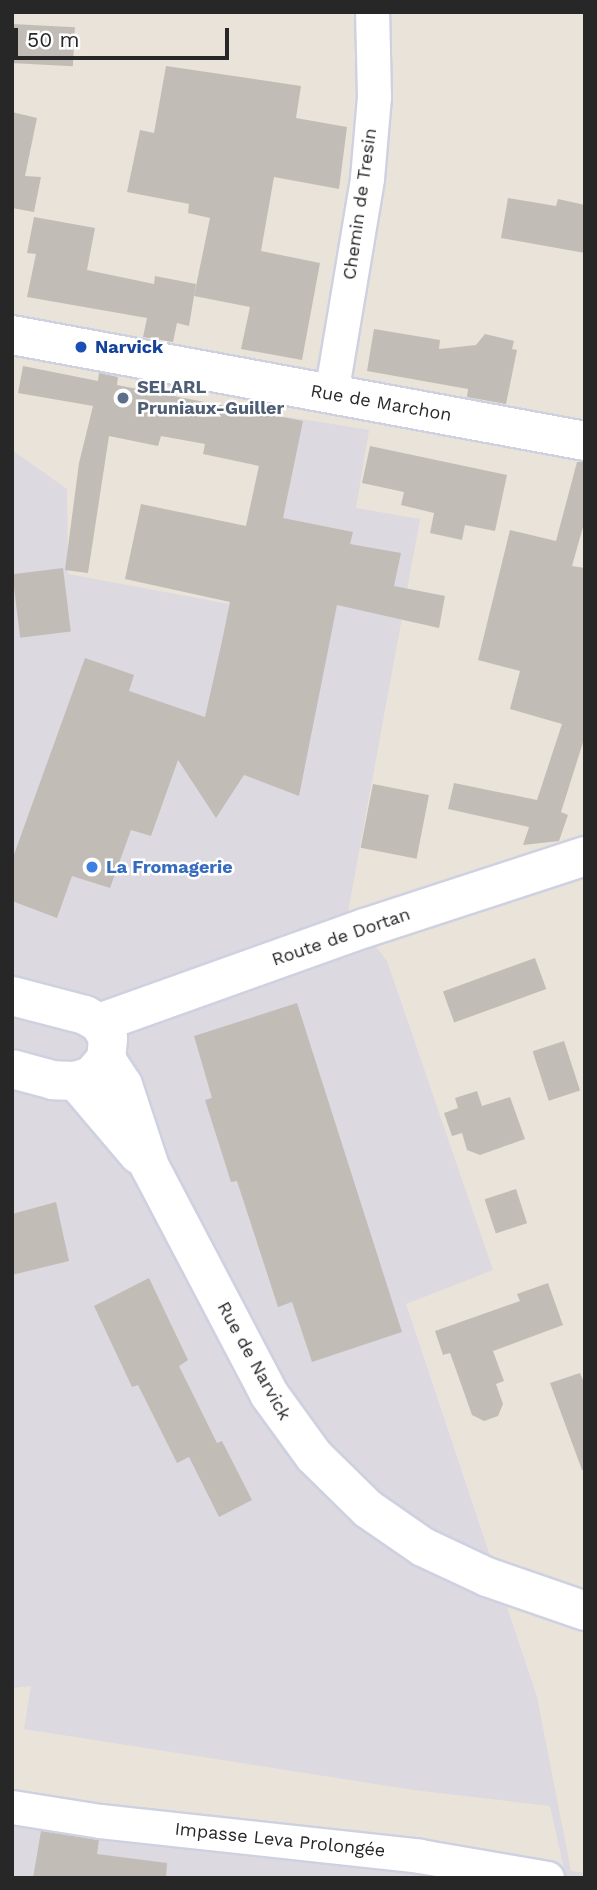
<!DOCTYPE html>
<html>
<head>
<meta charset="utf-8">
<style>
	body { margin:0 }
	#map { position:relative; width:597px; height:1890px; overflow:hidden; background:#e9e3d9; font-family:"Work Sans",sans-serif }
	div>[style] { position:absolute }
	.industrial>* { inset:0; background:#dcd9e1 }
	.building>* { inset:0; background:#c1bdb6; transform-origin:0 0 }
	.roads { filter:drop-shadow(2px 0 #ced1e0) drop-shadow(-2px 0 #ced1e0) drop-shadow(0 2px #ced1e0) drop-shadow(0 -2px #ced1e0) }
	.minor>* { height:33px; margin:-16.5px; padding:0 16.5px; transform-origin:16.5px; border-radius:16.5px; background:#fff }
	.tertiary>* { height:38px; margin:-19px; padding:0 19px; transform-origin:19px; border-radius:19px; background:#fff }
	.secondary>* { height:38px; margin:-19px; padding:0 19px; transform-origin:19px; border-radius:19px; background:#fff }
	.dots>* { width:19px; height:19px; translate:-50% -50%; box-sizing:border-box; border:4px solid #fff; border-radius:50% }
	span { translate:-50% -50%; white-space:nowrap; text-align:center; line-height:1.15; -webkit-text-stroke:5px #fff; paint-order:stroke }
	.street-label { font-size:18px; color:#272727 }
	.transit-label { font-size:18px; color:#164399; font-weight:700 }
	.left { translate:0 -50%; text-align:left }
	.service-label { font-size:18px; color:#4e5e75; font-weight:700 }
	.shop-label { font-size:18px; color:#366cbe; font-weight:700 }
	.frame { position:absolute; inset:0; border:14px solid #272727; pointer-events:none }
	.scale { position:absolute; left:14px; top:28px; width:215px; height:32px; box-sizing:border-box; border:4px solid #272727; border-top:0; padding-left:9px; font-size:21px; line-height:24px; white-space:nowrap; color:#272727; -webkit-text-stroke:5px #fff; paint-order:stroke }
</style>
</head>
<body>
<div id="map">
	<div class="industrial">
		<i style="clip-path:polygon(270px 414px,369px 430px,356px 508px,420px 519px,348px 912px,387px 961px,493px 1270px,406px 1304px,537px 1697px,571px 1871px,585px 1873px,585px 1878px,12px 1878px,12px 1796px,300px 1832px,564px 1869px,550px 1806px,414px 1790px,24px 1729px,31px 1686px,12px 1688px,12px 450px,67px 489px,68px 574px,229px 604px)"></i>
	</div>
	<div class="building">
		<i style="left:12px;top:24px;width:63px;height:39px;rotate:3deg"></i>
		<i style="clip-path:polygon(166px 66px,301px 86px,296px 118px,347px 127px,339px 189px,274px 177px,261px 251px,320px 263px,302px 360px,241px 349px,250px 307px,194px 296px,210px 218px,188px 213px,189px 204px,127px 192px,140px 130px,154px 133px)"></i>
		<i style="clip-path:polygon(12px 112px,37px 118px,25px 176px,41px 177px,34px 212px,12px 208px)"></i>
		<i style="clip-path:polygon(508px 198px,556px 206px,558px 199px,585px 205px,585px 253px,501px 238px)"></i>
		<i style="clip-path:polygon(34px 217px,95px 228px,87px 270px,154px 284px,155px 276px,196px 284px,189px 326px,177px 323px,173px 342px,143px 337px,147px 318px,27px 297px,36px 254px,27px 253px)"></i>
		<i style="clip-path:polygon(374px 329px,440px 340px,439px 349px,476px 345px,485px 334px,514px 341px,512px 349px,517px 350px,506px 404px,467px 397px,468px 389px,367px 371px)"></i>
		<i style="clip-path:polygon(23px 366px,98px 381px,99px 373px,118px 377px,117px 385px,303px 421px,283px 518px,353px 532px,350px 544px,401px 553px,394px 586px,445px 596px,439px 628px,337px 605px,299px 796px,244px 775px,216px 818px,178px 760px,151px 836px,131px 830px,110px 888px,72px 876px,57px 918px,12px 901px,12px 860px,85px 658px,134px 675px,129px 691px,205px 717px,222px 641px,230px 602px,125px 579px,141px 504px,246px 526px,259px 466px,203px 454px,205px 444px,161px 436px,158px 446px,109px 436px,88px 573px,65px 570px,79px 463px,93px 406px,18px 393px)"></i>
		<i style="clip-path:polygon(370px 446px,507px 475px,495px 531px,465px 525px,462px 540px,430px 533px,434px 513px,401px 505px,404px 492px,362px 483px)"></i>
		<i style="clip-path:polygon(577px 462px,585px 462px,585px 520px,572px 566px,585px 568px,585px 736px,561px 812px,568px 815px,559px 841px,523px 845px,529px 827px,448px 809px,454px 783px,537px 800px,562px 724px,510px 709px,520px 671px,478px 660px,510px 530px,556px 541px)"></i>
		<i style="left:63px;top:568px;width:64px;height:51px;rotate:83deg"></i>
		<i style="left:373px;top:784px;width:57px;height:65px;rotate:11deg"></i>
		<i style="left:535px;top:958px;width:33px;height:98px;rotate:70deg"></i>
		<i style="clip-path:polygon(297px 1003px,402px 1332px,312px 1362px,292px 1302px,278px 1307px,237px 1181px,231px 1182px,205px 1100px,212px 1098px,194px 1036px)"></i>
		<i style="left:564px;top:1041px;width:52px;height:33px;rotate:72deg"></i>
		<i style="clip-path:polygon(477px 1091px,482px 1106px,510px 1097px,525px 1139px,480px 1155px,467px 1150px,462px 1133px,452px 1136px,444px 1113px,458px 1108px,455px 1098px)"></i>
		<i style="left:516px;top:1189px;width:36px;height:33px;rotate:72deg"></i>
		<i style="clip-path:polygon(56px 1202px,69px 1261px,12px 1275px,12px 1214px)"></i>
		<i style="clip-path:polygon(149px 1278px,188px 1360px,179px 1366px,217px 1443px,222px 1441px,252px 1500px,219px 1517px,189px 1457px,177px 1463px,138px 1385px,132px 1387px,94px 1306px)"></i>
		<i style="clip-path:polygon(548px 1283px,563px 1325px,493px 1351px,504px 1381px,496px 1384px,503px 1404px,498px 1416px,484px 1421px,472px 1415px,450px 1353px,443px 1355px,435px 1331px,520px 1301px,517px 1294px)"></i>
		<i style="clip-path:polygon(580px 1373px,585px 1385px,585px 1470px,582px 1470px,550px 1383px)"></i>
		<i style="clip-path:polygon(41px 1831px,99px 1840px,97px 1854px,167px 1863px,166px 1878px,33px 1878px)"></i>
	</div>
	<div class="roads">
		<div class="minor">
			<i style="left:331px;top:394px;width:219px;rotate:-80.5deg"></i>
			<i style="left:367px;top:178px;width:81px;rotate:-85.1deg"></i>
			<i style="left:374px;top:97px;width:85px;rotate:-91.3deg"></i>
			<i style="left:12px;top:1807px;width:89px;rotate:9deg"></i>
			<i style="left:100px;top:1821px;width:322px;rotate:6.2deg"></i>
			<i style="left:420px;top:1856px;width:129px;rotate:9.8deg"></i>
		</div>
		<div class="tertiary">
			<i style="left:106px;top:1059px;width:31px;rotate:57deg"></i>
			<i style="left:123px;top:1085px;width:86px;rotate:71.8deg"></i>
			<i style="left:150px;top:1167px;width:256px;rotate:62.3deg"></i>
			<i style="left:269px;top:1394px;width:77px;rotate:54deg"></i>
			<i style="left:314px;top:1456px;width:76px;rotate:44.5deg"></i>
			<i style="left:368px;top:1509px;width:67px;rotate:34.6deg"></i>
			<i style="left:423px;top:1547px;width:71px;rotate:25.1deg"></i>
			<i style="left:487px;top:1577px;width:104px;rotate:19.1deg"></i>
			<i style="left:76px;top:1081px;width:97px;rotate:49.6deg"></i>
		</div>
		<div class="secondary">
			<i style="left:12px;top:335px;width:583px;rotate:10.48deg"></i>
			<i style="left:12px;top:996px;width:75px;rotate:14.6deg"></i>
			<i style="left:85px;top:1015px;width:16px;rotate:30deg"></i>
			<i style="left:99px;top:1023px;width:17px;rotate:59deg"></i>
			<i style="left:108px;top:1038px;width:21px;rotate:95deg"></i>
			<i style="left:106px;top:1059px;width:23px;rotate:131deg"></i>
			<i style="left:91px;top:1076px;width:16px;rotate:162deg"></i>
			<i style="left:76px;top:1081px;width:23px;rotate:-178deg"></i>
			<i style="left:53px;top:1080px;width:42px;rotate:-165deg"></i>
			<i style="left:99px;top:1023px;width:282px;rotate:-19.7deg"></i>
			<i style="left:365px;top:928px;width:231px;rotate:-18.1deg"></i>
		</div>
	</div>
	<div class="dots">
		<i style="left:81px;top:347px;background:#1a4fb4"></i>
		<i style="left:123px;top:398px;background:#5c6f8a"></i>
		<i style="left:92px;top:867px;background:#3f7fe0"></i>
	</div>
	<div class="street-label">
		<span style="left:360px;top:204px;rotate:-82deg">Chemin de Tresin</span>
		<span style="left:381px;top:403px;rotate:10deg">Rue de Marchon</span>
		<span style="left:341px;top:937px;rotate:-19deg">Route de Dortan</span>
		<span style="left:254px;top:1361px;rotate:61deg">Rue de Narvick</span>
		<span style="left:280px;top:1840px;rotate:6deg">Impasse Leva Prolongée</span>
	</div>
	<div class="transit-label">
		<span class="left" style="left:95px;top:347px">Narvick</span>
	</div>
	<div class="service-label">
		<span class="left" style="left:137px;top:398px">SELARL<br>Pruniaux-Guiller</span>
	</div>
	<div class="shop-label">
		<span class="left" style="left:106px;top:867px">La Fromagerie</span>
	</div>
	<div class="frame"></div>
	<div class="scale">50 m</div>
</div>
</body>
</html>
